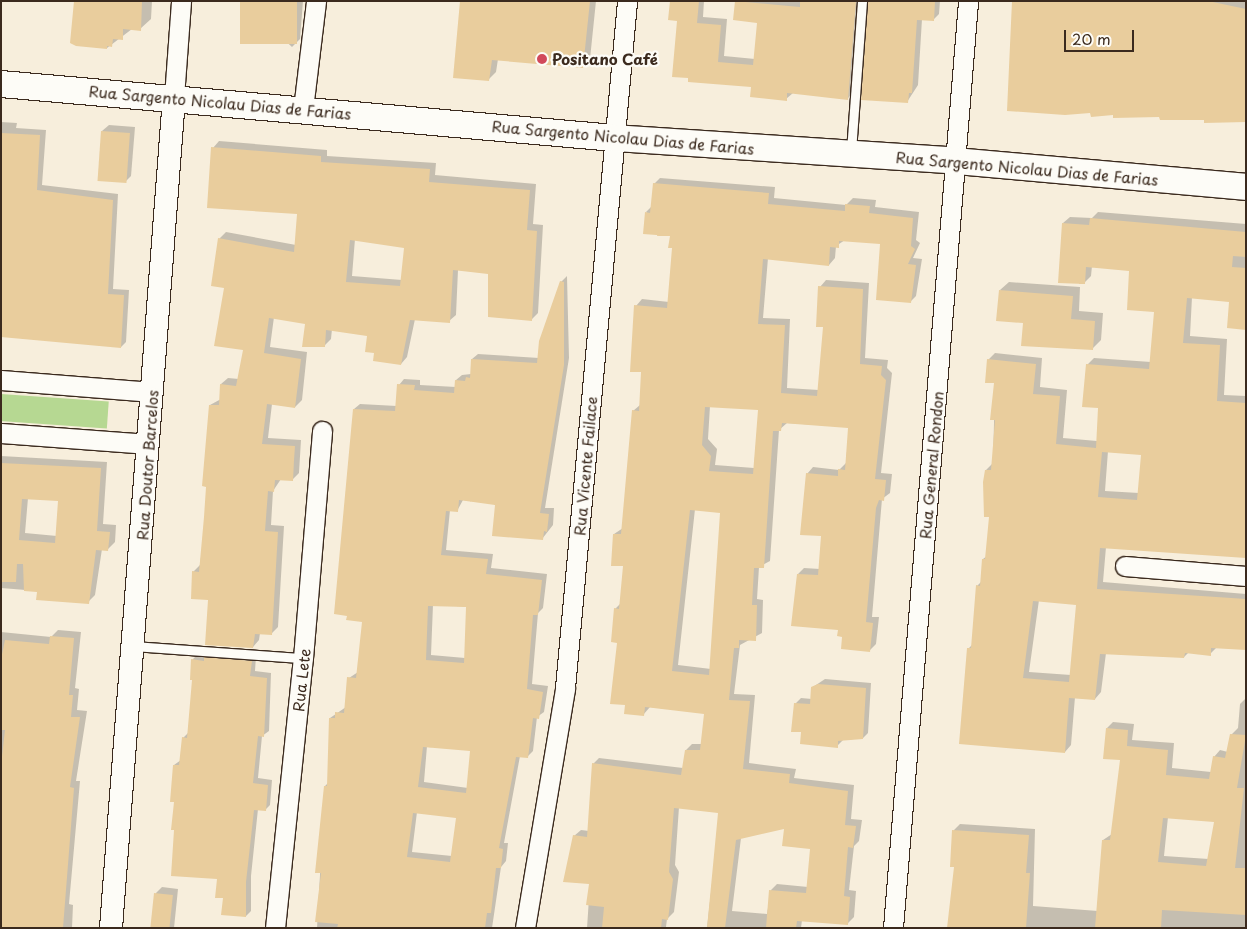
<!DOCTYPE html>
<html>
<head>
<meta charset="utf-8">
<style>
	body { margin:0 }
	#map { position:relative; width:1247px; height:929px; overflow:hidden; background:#f7eedc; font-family:"Playpen Sans",sans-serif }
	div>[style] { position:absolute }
	.green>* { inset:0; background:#b6d892; transform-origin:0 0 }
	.shadow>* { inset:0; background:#0003 }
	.building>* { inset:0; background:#e9cd9d; transform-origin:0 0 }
	.roads { filter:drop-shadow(1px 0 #3b2a1e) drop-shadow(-1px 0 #3b2a1e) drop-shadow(0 1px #3b2a1e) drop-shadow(0 -1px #3b2a1e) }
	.service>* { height:9px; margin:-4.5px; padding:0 4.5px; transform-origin:4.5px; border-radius:4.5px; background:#fdfcf7 }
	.minor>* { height:19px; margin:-9.5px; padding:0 9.5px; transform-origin:9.5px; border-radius:9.5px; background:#fdfcf7 }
	.tertiary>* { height:22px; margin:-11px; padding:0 11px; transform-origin:11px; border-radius:11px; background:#fdfcf7 }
	.secondary>* { height:26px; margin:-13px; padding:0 13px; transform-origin:13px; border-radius:13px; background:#fdfcf7 }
	.dots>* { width:14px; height:14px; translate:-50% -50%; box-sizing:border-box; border:2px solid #fdfcf7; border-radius:50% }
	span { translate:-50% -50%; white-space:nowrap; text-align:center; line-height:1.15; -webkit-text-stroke:4.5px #fdfcf7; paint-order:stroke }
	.poi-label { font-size:15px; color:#3b2a1e; font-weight:700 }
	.left { translate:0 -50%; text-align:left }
	.street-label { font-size:15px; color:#3b2a1e }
	.frame { position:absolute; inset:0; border:2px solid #3b2a1e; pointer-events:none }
	.scale { position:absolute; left:1064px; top:30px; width:70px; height:22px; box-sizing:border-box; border:2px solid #3b2a1e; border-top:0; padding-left:6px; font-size:15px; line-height:18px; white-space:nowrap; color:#3b2a1e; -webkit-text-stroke:4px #fdfcf7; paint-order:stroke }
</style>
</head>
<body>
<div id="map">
	<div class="green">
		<i style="left:1px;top:394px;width:108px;height:27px;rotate:4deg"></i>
	</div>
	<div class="shadow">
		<i style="clip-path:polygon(75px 1px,152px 1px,151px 19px,140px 29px,132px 29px,107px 48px)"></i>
		<i style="clip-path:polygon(242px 1px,303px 1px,300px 39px,292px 47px)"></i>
		<i style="clip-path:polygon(461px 1px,596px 1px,590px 59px,583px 67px,498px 59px,496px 72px,488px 80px)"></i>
		<i style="clip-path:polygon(671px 1px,704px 1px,703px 17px,727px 19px,724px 56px,755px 59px,759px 22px,736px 1px,861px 1px,854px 92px,848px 98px,793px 93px,786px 99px,752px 86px,690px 80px,678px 19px)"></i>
		<i style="clip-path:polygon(870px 1px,940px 1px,939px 14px,933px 20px,922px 19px,918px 85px,907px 102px)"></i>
		<i style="clip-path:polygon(1014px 1px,1246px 1px,1246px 122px,1114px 114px)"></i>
		<i style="clip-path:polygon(1px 122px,17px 123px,16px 128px,46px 130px,42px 185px,118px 194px,113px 289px,129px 290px,126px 342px,121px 347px,1px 256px)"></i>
		<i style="clip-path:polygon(109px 125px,135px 127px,131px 176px,125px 182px,102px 131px)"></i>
		<i style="clip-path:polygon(evenodd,219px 141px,327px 150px,327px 156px,436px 163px,435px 175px,536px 184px,533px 224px,543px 225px,538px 313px,532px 319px,490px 272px,458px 270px,456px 315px,449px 321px,415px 319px,407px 357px,401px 364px,376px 352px,369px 335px,332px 329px,331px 339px,324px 346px,306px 323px,274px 317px,270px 347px,307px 352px,302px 400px,295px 407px,272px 404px,268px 438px,301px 440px,299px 473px,292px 480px,281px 479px,273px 491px,271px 525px,284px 526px,278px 627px,271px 634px,260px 633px,259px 640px,253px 647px,210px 599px,193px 572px,200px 565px,206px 517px,210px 405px,221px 399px,221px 384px,228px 378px,239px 379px,244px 349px,225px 287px,219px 239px,226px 232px,296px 245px,298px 213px,213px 148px,219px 141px,355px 239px,406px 247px,402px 280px,352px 276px,355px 239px)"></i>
		<i style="clip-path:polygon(evenodd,660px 178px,775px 187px,774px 198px,846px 205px,853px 198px,876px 200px,875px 207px,919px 212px,916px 240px,920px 243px,913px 258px,922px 259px,916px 296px,910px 302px,881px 243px,845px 240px,836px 246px,835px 258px,829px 265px,768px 258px,763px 318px,790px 319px,787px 388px,819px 390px,825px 326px,820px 287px,826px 280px,869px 283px,865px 358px,888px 360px,887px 368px,892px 373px,881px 473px,892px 474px,890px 493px,882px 499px,872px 617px,879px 617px,876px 644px,870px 650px,843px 636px,798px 574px,804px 568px,820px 569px,822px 535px,807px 474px,813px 467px,839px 470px,846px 463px,849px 427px,787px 423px,779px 430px,770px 561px,759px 567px,757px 599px,763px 600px,762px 633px,740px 645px,734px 694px,755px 695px,749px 763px,796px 769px,794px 778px,854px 785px,851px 819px,862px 820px,859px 841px,854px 846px,849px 890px,856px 891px,854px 917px,847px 924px,802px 920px,801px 928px,707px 928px,720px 812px,679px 807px,675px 865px,679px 872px,674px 912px,667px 919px,666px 927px,587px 928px,590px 883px,574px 836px,581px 830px,589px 831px,593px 764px,599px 758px,683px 768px,686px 750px,692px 744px,702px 744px,705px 713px,650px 707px,643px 715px,626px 704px,615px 609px,621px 603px,624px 565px,614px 534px,623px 528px,633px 411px,640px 405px,642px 371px,636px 306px,642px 299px,669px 302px,674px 247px,671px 235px,646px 212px,652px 206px,654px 184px,660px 178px,710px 406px,759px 409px,754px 468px,715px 465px,717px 449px,708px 439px,710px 406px,660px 178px,695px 509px,721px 512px,711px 669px,678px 665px,695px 509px,660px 178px,785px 827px,811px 848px,808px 887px,777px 884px,771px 890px,767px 914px,732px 911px,741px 838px,785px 827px)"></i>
		<i style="clip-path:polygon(evenodd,1098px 212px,1246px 224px,1246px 329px,1230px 300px,1192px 297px,1190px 336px,1227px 339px,1224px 395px,1246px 396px,1246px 557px,1106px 547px,1103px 582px,1246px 594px,1246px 649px,1217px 647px,1210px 654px,1189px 652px,1184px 657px,1106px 653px,1101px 692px,1095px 699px,1075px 697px,1071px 745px,1065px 752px,968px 649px,972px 645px,977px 586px,981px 582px,983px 559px,987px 556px,991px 516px,986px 470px,993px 463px,995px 382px,988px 360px,995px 353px,1042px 358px,1040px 387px,1067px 390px,1063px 438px,1097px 441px,1100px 407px,1087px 365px,1094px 358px,1151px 362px,1156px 310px,1130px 270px,1092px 266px,1091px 276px,1084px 283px,1063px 223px,1070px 217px,1092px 218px,1098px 212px,1108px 451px,1142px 454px,1139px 493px,1105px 491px,1108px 451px,1098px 212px,1039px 600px,1078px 604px,1071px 675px,1029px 672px,1039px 600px)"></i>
		<i style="clip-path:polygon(evenodd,567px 276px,569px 358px,545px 508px,554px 508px,553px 525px,542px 539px,496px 504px,463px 500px,457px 511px,450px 510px,446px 550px,493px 554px,491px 568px,547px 574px,543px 608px,538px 613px,532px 684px,548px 686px,544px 712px,537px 717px,533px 751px,527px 757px,520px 756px,504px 843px,508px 843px,506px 861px,501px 867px,492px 928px,317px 928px,325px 786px,328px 783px,330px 718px,346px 707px,349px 678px,358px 672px,364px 621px,354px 409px,360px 404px,397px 406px,399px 385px,404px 379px,420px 380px,420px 385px,456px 387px,456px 380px,462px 375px,471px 374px,472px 359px,478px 354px,539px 358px,561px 282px,567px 276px,433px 605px,467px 606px,465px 658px,431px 655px,433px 605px,567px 276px,427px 746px,471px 750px,468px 788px,424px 782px,427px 746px,567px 276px,417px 812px,457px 817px,452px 856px,412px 852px,417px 812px)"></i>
		<i style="clip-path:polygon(1009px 282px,1080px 287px,1079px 311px,1103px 313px,1101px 340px,1092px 349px,1024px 322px,1000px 290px)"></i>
		<i style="clip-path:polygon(evenodd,1px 456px,107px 462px,103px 524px,116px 525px,115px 542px,108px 549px,102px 549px,95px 595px,88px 602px,38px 591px,1px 588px,1px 456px,28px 498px,59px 500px,57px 536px,25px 533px,28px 498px)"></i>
		<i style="clip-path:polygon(58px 630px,81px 632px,75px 688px,79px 689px,77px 710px,87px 711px,76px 781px,80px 781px,69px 904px,73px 905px,72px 928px,1px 928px,1px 632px,51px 637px)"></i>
		<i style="clip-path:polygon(211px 653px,256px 656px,255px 671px,271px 673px,269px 731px,262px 736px,258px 778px,272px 780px,270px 805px,265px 810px,258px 809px,251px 876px,251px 911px,246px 916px,224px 897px,218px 878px,176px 829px,174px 765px,181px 760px,183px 738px,188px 733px,194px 679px,192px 660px,197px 655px,208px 656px)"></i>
		<i style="clip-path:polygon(825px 679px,871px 683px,868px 733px,863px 738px,843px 740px,837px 746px,803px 731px,795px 704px,801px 698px,812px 699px,813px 687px)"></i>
		<i style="clip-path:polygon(evenodd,1246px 698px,1246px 928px,949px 928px,955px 866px,954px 830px,960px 824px,1035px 829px,1033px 906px,1098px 911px,1103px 840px,1112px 834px,1122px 759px,1107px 728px,1113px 722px,1134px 724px,1132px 740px,1174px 743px,1172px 768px,1211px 772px,1214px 757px,1220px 750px,1228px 752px,1231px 735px,1238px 728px,1240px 704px,1246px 698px,1168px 817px,1215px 821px,1209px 859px,1164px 856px,1168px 817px)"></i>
		<i style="clip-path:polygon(162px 887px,178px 889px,174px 928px,153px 928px,156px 893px)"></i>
	</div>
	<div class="building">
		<i style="clip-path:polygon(74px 1px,142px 1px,141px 31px,123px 29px,123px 40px,113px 39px,112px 47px,107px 46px,107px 49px,76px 46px,70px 43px)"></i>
		<i style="left:240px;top:1px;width:57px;height:43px"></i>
		<i style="clip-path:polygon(460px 1px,590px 1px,583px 68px,492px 60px,489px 81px,453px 78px)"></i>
		<i style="clip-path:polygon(670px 1px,699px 1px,697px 23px,721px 25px,718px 62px,753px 65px,757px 23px,733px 20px,735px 1px,800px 7px,800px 1px,856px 1px,848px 100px,787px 93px,787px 101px,750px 97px,751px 87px,688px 82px,688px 78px,672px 77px,677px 21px,668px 20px)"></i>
		<i style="clip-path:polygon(868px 1px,935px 1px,934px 21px,917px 20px,912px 93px,909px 93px,908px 103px,861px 100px)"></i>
		<i style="clip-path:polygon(1012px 1px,1208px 1px,1246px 9px,1246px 122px,1204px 123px,1204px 120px,1160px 120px,1159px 117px,1113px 118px,1113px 115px,1091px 117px,1090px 113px,1065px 115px,1007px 111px)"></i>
		<i style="left:101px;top:131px;width:29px;height:50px;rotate:4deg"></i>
		<i style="clip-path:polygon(1px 133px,40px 135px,37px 190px,113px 200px,108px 294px,124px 295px,121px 348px,1px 337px)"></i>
		<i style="clip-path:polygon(evenodd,211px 147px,321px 156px,321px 162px,430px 169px,429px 182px,530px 190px,527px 230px,537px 231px,532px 321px,488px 317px,488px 274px,453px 270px,450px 323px,410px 320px,401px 365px,373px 361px,374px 353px,365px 352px,367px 336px,326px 330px,325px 347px,302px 347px,305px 324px,269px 318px,264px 353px,301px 359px,295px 408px,267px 404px,262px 444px,295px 446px,294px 460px,293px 481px,275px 480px,274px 492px,268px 491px,265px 531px,278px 532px,272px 635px,255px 634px,253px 648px,205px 645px,208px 600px,191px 599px,192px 571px,199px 572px,204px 517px,206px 487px,202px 486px,209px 405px,219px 405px,220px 384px,236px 386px,243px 350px,214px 346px,224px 288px,211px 286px,218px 238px,294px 252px,297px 214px,207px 208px,211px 147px,350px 240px,404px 248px,400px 286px,346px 282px,350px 240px)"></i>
		<i style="clip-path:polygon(evenodd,653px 183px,769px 193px,768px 204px,845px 211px,845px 204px,870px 206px,869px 213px,913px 218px,911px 246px,915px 249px,908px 264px,916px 265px,911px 303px,876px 300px,880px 244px,839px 241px,839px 248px,830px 247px,829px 266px,763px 259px,758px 324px,785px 325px,781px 393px,817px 396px,823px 327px,816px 327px,818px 286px,863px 289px,860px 364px,882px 366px,881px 375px,886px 380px,875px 479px,886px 480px,884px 501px,879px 500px,876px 508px,866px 622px,873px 623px,870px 652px,841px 649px,842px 637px,837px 636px,838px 630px,791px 626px,797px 574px,818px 575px,821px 536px,800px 535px,806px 473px,838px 476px,838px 469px,845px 470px,848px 428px,782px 423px,781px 431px,773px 431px,764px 568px,754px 568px,752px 605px,757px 605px,756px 641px,739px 640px,739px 648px,734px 648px,729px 700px,750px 701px,743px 769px,790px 774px,789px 783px,848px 791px,845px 825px,856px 826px,853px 848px,848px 847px,844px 896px,850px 897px,848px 925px,797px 921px,796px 928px,766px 928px,769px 890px,806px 893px,810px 849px,782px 846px,784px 829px,736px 840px,725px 928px,707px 928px,718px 813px,674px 808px,669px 872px,673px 879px,668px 920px,662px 919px,661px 928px,602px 928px,604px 907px,586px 905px,589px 884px,563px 882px,573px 835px,587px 837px,592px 763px,681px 775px,685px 750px,700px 750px,704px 714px,645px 707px,644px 716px,624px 714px,625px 705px,610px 704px,617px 643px,611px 642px,614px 608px,619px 609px,623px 566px,611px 566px,613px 534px,621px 534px,632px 410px,639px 411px,641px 372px,630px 372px,634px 305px,667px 308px,672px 248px,668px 248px,670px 236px,643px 234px,645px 212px,650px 213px,653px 183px,705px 407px,758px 410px,753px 474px,709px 471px,711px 456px,702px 445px,705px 407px,653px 183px,690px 510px,720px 513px,709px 675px,672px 671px,690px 510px)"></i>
		<i style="clip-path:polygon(evenodd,1090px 218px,1246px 232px,1246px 257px,1233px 256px,1232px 267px,1246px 268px,1246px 330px,1227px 328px,1229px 302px,1187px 298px,1183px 343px,1220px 345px,1217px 401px,1246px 403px,1246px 558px,1100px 548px,1097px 589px,1246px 599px,1246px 650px,1211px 648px,1211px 656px,1185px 653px,1184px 658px,1100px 654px,1095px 700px,1069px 698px,1065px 753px,959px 744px,967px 648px,971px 648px,976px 585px,980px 586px,982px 559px,985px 559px,989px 517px,984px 517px,983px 482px,985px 470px,991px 470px,995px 420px,990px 420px,994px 383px,985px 383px,987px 359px,1036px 364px,1033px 394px,1060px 396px,1056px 444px,1096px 448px,1098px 408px,1082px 407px,1086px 364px,1149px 369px,1154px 312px,1127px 310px,1129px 271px,1086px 267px,1085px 284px,1058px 283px,1062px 223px,1089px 225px,1090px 218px,1102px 452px,1141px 455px,1137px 500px,1098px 497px,1102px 452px,1090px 218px,1033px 601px,1076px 605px,1069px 682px,1023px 678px,1033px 601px)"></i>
		<i style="clip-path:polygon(evenodd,560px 281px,564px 282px,564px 365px,540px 513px,549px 514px,547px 532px,544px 531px,543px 540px,492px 536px,495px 505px,459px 500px,458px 512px,446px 511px,441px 555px,488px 559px,486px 574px,542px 580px,538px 615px,533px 615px,527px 689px,543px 692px,539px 719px,533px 718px,528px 758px,516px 757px,499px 848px,503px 849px,501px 868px,496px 868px,491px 913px,487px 913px,485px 928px,337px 928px,338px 924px,315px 922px,321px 873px,315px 873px,324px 786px,327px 786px,329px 718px,335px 718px,335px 712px,344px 713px,347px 677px,356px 678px,362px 622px,346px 620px,347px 616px,334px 614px,353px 409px,395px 411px,397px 384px,415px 385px,414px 390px,454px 393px,455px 380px,465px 381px,466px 377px,470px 378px,471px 359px,537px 363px,539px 341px,560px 281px,428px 606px,466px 607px,464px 663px,426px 660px,428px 606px,560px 281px,423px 747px,470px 751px,466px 793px,418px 787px,423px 747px,560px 281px,413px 813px,456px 818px,450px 862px,407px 857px,413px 813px)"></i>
		<i style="clip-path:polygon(999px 290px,1073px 296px,1071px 319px,1095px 321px,1093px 350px,1021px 346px,1023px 323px,996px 321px)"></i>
		<i style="clip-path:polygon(evenodd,1px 463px,101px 468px,97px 531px,110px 532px,108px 551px,96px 550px,89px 604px,36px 600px,37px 592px,24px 591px,23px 564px,17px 564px,16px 582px,1px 582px,1px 463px,22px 499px,58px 501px,55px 543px,19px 540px,22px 499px)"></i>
		<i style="clip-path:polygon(50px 636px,74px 638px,69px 695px,73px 695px,71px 717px,80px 717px,70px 787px,74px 788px,63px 928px,1px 928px,1px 765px,5px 730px,1px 730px,1px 659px,5px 640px,49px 644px)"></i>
		<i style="clip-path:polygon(204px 657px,252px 661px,250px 676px,267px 678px,264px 737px,258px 736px,253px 783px,268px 785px,266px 811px,254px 810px,246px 882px,246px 917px,221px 915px,223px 898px,215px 898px,217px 879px,171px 876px,174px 830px,171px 830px,174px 802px,170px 802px,173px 765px,179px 765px,182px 737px,187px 738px,192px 680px,190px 680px,191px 659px,204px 661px)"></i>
		<i style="clip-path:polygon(818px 684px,866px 688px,863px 739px,838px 741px,838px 748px,800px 744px,801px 732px,791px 732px,794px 703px,810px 704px,811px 687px)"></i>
		<i style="clip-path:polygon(evenodd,1106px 728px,1128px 730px,1127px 746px,1168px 750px,1166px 775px,1209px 779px,1213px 756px,1225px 758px,1230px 734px,1246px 735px,1237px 788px,1244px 788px,1235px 868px,1246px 868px,1246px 915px,1162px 910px,1161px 928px,1095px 928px,1102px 840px,1110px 840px,1120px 760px,1103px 759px,1106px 728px,1163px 818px,1214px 822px,1206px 866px,1158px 862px,1163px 818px)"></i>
		<i style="clip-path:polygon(952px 830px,1029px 835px,1026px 873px,1030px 873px,1026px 928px,947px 928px,954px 867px,950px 867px)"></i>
		<i style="left:154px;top:893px;width:19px;height:35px;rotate:6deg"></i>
	</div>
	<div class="roads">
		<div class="service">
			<i style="left:851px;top:151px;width:150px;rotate:-85.8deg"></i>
			<i style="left:134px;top:646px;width:169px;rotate:4.1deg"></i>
		</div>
		<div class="minor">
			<i style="left:174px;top:97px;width:96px;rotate:-85.8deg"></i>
			<i style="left:303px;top:109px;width:109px;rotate:-83.1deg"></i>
			<i style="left:1px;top:380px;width:152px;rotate:4.5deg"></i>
			<i style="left:1px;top:433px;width:148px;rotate:4.3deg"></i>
			<i style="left:1125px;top:566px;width:121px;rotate:4.7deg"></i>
			<i style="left:275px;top:928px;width:271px;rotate:-84.1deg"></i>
			<i style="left:303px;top:658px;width:228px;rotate:-85.2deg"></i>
			<i style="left:525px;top:928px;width:243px;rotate:-80.5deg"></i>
			<i style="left:565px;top:688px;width:690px;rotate:-84.84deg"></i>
			<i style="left:893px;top:928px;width:930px;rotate:-85.37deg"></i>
		</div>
		<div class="tertiary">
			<i style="left:111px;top:928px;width:833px;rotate:-85.66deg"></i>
		</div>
		<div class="secondary">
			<i style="left:1px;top:84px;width:615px;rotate:5.03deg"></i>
			<i style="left:614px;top:138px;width:343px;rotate:3.8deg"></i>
			<i style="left:956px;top:161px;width:291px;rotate:5.1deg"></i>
		</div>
	</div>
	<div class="dots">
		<i style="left:542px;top:59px;background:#d1495b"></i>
	</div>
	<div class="poi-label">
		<span class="left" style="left:552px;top:59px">Positano Café</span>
	</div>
	<div class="street-label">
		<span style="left:220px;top:102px;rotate:5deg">Rua Sargento Nicolau Dias de Farias</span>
		<span style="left:623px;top:137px;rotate:5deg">Rua Sargento Nicolau Dias de Farias</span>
		<span style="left:1027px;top:168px;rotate:5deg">Rua Sargento Nicolau Dias de Farias</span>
		<span style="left:147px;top:465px;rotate:-86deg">Rua Doutor Barcelos</span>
		<span style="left:931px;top:465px;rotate:-85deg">Rua General Rondon</span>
		<span style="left:585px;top:466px;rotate:-85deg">Rua Vicente Failace</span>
		<span style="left:301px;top:680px;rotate:-84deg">Rua Lete</span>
	</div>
	<div class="frame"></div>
	<div class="scale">20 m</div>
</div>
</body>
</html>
